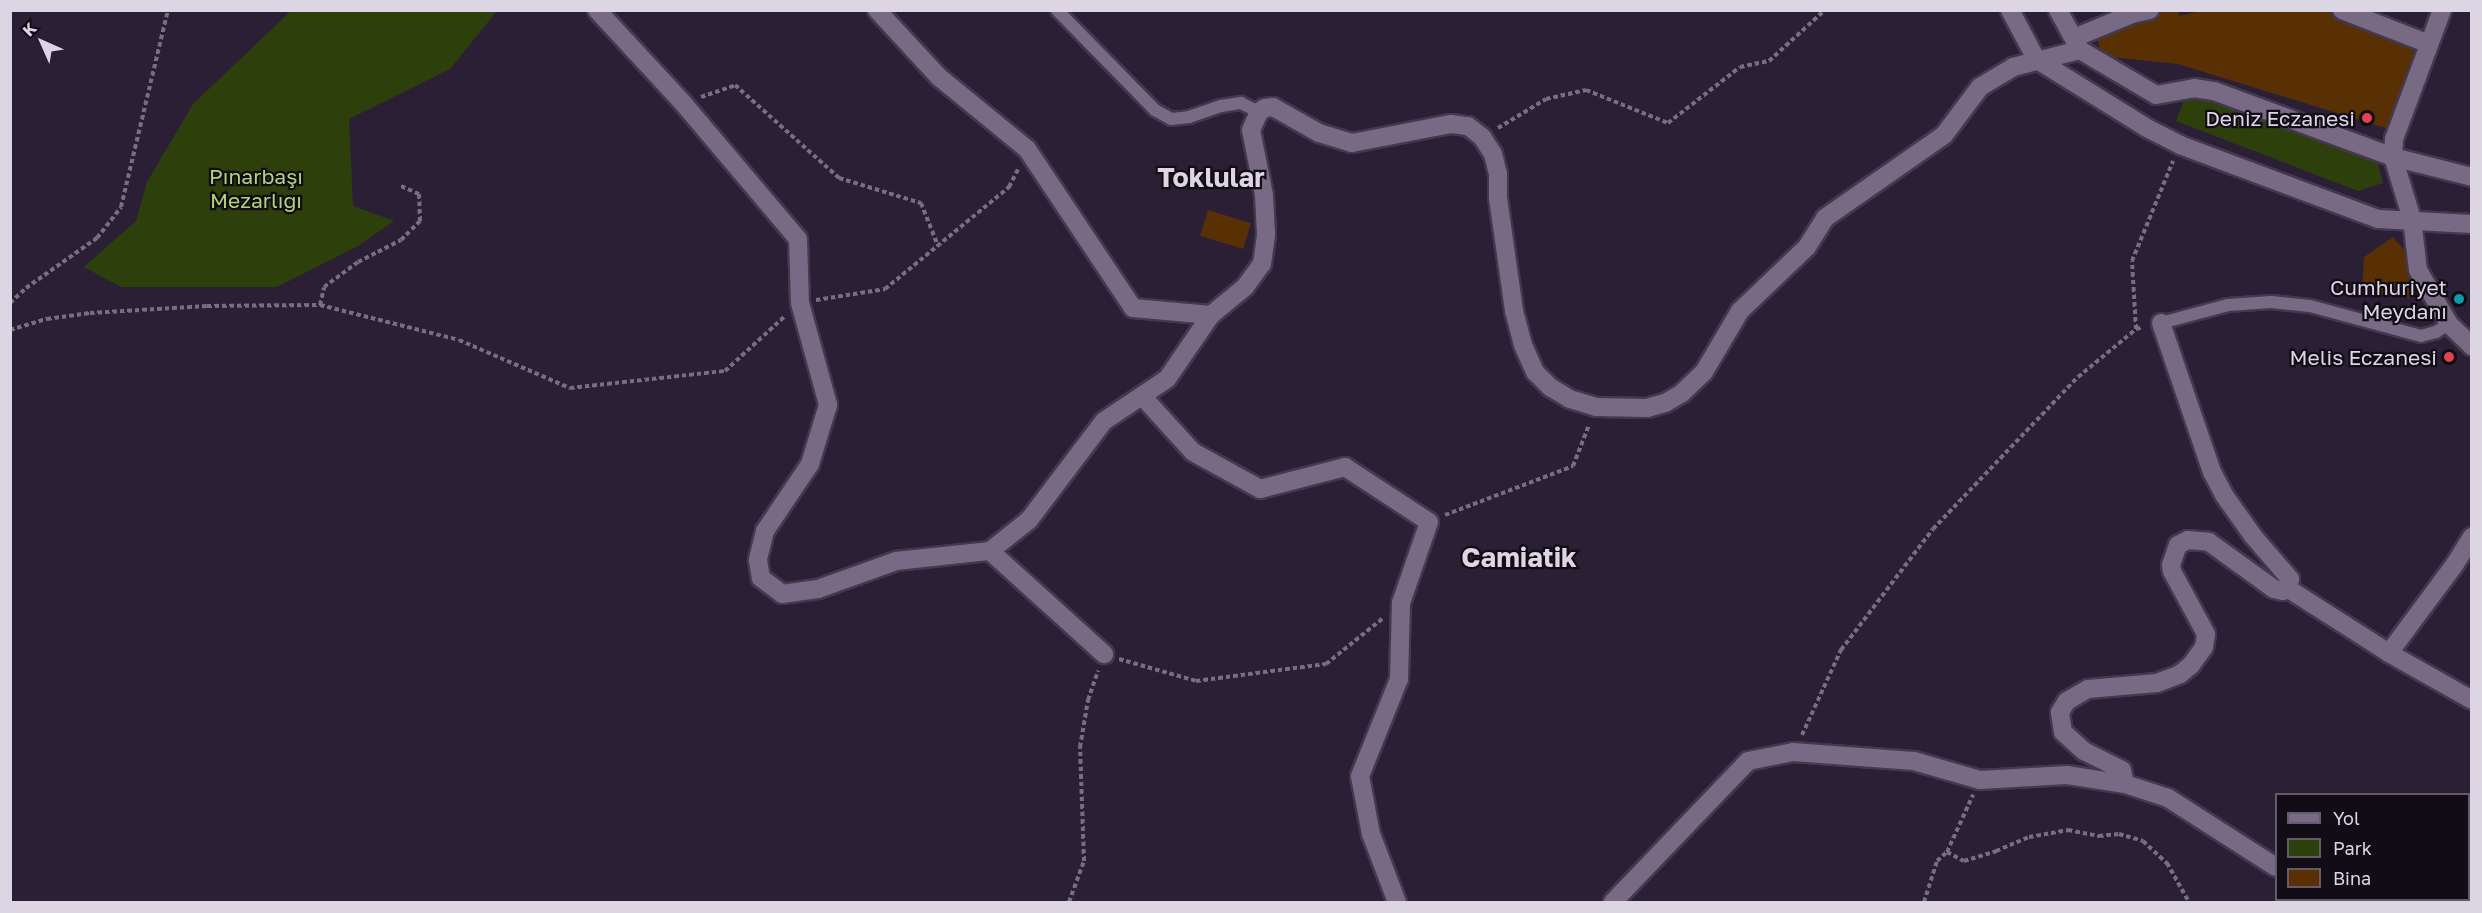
<!DOCTYPE html>
<html>
<head>
<meta charset="utf-8">
<style>
	body { margin:0 }
	#map { position:relative; width:2482px; height:913px; overflow:hidden; background:#2b1f36; font-family:"Golos Text",sans-serif }
	div>[style] { position:absolute }
	.green>* { inset:0; background:#2d400c }
	.building>* { inset:0; background:#583003; transform-origin:0 0 }
	.path>* { height:4px; margin-top:-2px; transform-origin:0; background:repeating-linear-gradient(90deg,#786e81 0 4.5px,transparent 0 7.5px) }
	.roads { filter:drop-shadow(2px 0 #43394d) drop-shadow(-2px 0 #43394d) drop-shadow(0 2px #43394d) drop-shadow(0 -2px #43394d) }
	.lane>* { height:12px; margin:-6px; padding:0 6px; transform-origin:6px; border-radius:6px; background:#786a85 }
	.street>* { height:18px; margin:-9px; padding:0 9px; transform-origin:9px; border-radius:9px; background:#786a85 }
	.secondary>* { height:18px; margin:-9px; padding:0 9px; transform-origin:9px; border-radius:9px; background:#786a85 }
	.dots>* { width:16px; height:16px; translate:-50% -50%; box-sizing:border-box; border:3px solid #110c16; border-radius:50% }
	span { translate:-50% -50%; white-space:nowrap; text-align:center; line-height:1.15; -webkit-text-stroke:4.5px #110c16; paint-order:stroke }
	.poi-label { font-size:21px; color:#dcd5e4 }
	.right { translate:-100% -50%; text-align:right }
	.park-label { font-size:21px; color:#aed577 }
	.district-label { font-size:27px; color:#dcd5e4; font-weight:700 }
	.frame { position:absolute; inset:0; border:12px solid #dcd5e4; pointer-events:none }
	.legend { position:absolute; left:2275px; top:793px; width:195px; height:108px; box-sizing:border-box; background:#110c16; border:2px solid #625c68; margin:0; padding:8px 10px; list-style:none; font-size:18px; color:#dcd5e4 }
	.legend li { display:flex; align-items:center; gap:12px; height:30px }
	.legend b { width:30px; border:2px solid #625c68 }
	.north { position:absolute; left:12px; top:12px; width:60px; height:60px; -webkit-text-stroke:4px #110c16; paint-order:stroke; rotate:315deg; font-size:16px; font-weight:700; line-height:24px; text-align:center; color:#dcd5e4 }
	.north::after { content:''; display:block; margin:auto; width:21px; height:27px; background:#dcd5e4; clip-path:polygon(50% 0,100% 100%,50% 72%,0 100%) }
</style>
</head>
<body>
<div id="map">
	<div class="green">
		<i style="clip-path:polygon(292px 10px,497px 11px,450px 69px,349px 119px,353px 206px,394px 221px,358px 246px,277px 287px,121px 287px,84px 267px,136px 221px,147px 182px,193px 104px)"></i>
		<i style="clip-path:polygon(2200px 93px,2377px 160px,2383px 183px,2358px 191px,2176px 121px,2184px 100px)"></i>
	</div>
	<div class="building">
		<i style="clip-path:polygon(2168px 10px,2178px 10px,2179px 16px,2205px 10px,2333px 10px,2424px 48px,2392px 130px,2178px 64px,2101px 56px,2097px 36px)"></i>
		<i style="left:1208px;top:210px;width:45px;height:27px;rotate:17deg"></i>
		<i style="clip-path:polygon(2393px 237px,2411px 258px,2411px 298px,2362px 290px,2364px 257px)"></i>
	</div>
	<div class="path">
		<i style="left:701px;top:97px;width:36px;rotate:-19deg"></i>
		<i style="left:735px;top:85px;width:140px;rotate:41.8deg"></i>
		<i style="left:839px;top:178px;width:86px;rotate:17deg"></i>
		<i style="left:921px;top:203px;width:46px;rotate:68.4deg"></i>
		<i style="left:1498px;top:128px;width:56px;rotate:-31.1deg"></i>
		<i style="left:1546px;top:99px;width:41px;rotate:-12.7deg"></i>
		<i style="left:1586px;top:90px;width:88px;rotate:21.9deg"></i>
		<i style="left:1668px;top:123px;width:91px;rotate:-37.9deg"></i>
		<i style="left:1740px;top:67px;width:30px;rotate:-12deg"></i>
		<i style="left:1769px;top:61px;width:76px;rotate:-42.3deg"></i>
		<i style="left:816px;top:300px;width:70px;rotate:-9.1deg"></i>
		<i style="left:885px;top:289px;width:161px;rotate:-39.4deg"></i>
		<i style="left:1009px;top:187px;width:20px;rotate:-63deg"></i>
		<i style="left:10px;top:303px;width:22px;rotate:-43deg"></i>
		<i style="left:26px;top:288px;width:87px;rotate:-35.2deg"></i>
		<i style="left:97px;top:238px;width:39px;rotate:-52deg"></i>
		<i style="left:121px;top:207px;width:203px;rotate:-76.6deg"></i>
		<i style="left:320px;top:305px;width:18px;rotate:-77deg"></i>
		<i style="left:324px;top:287px;width:42px;rotate:-36.3deg"></i>
		<i style="left:358px;top:262px;width:48px;rotate:-27.1deg"></i>
		<i style="left:401px;top:240px;width:27px;rotate:-45deg"></i>
		<i style="left:420px;top:221px;width:27px;rotate:-92deg"></i>
		<i style="left:419px;top:194px;width:22px;rotate:-156deg"></i>
		<i style="left:2136px;top:329px;width:68px;rotate:-93.4deg"></i>
		<i style="left:2132px;top:261px;width:108px;rotate:-67.7deg"></i>
		<i style="left:10px;top:330px;width:39px;rotate:-17deg"></i>
		<i style="left:47px;top:319px;width:43px;rotate:-7.9deg"></i>
		<i style="left:90px;top:313px;width:117px;rotate:-3.4deg"></i>
		<i style="left:207px;top:306px;width:113px;rotate:-0.5deg"></i>
		<i style="left:320px;top:305px;width:143px;rotate:14.1deg"></i>
		<i style="left:459px;top:340px;width:121px;rotate:23.4deg"></i>
		<i style="left:570px;top:388px;width:156px;rotate:-6.3deg"></i>
		<i style="left:725px;top:371px;width:80px;rotate:-42.5deg"></i>
		<i style="left:1445px;top:515px;width:137px;rotate:-20.9deg"></i>
		<i style="left:1573px;top:466px;width:44px;rotate:-68.7deg"></i>
		<i style="left:1119px;top:659px;width:80px;rotate:15.9deg"></i>
		<i style="left:1196px;top:681px;width:131px;rotate:-7.5deg"></i>
		<i style="left:1326px;top:664px;width:72px;rotate:-38.8deg"></i>
		<i style="left:1802px;top:735px;width:94px;rotate:-65.4deg"></i>
		<i style="left:1841px;top:650px;width:152px;rotate:-52.8deg"></i>
		<i style="left:1933px;top:529px;width:210px;rotate:-46.4deg"></i>
		<i style="left:2078px;top:377px;width:75px;rotate:-39.6deg"></i>
		<i style="left:2136px;top:329px;width:7px;rotate:-16deg"></i>
		<i style="left:1947px;top:852px;width:19px;rotate:28deg"></i>
		<i style="left:1964px;top:861px;width:34px;rotate:-17deg"></i>
		<i style="left:1996px;top:851px;width:36px;rotate:-23deg"></i>
		<i style="left:2029px;top:837px;width:40px;rotate:-10deg"></i>
		<i style="left:2068px;top:830px;width:32px;rotate:11deg"></i>
		<i style="left:2099px;top:836px;width:20px;rotate:-6deg"></i>
		<i style="left:2119px;top:834px;width:25px;rotate:16deg"></i>
		<i style="left:2143px;top:841px;width:33px;rotate:43deg"></i>
		<i style="left:2167px;top:863px;width:45px;rotate:60.6deg"></i>
		<i style="left:1069px;top:902px;width:44px;rotate:-69.9deg"></i>
		<i style="left:1084px;top:861px;width:114px;rotate:-92deg"></i>
		<i style="left:1080px;top:747px;width:48px;rotate:-80.3deg"></i>
		<i style="left:1088px;top:700px;width:31px;rotate:-71deg"></i>
		<i style="left:1924px;top:902px;width:43px;rotate:-72.4deg"></i>
		<i style="left:1937px;top:861px;width:13px;rotate:-42deg"></i>
		<i style="left:1947px;top:852px;width:63px;rotate:-65.5deg"></i>
	</div>
	<div class="roads">
		<div class="lane">
			<i style="left:1057px;top:10px;width:140px;rotate:45.6deg"></i>
			<i style="left:1155px;top:110px;width:18px;rotate:29deg"></i>
			<i style="left:1171px;top:119px;width:18px;rotate:-6deg"></i>
			<i style="left:1189px;top:117px;width:34px;rotate:-19deg"></i>
			<i style="left:1221px;top:106px;width:20px;rotate:-9deg"></i>
			<i style="left:1241px;top:103px;width:20px;rotate:27deg"></i>
			<i style="left:2161px;top:323px;width:69px;rotate:-15deg"></i>
			<i style="left:2228px;top:305px;width:43px;rotate:-4deg"></i>
			<i style="left:2271px;top:302px;width:39px;rotate:6deg"></i>
			<i style="left:2310px;top:306px;width:115px;rotate:15.1deg"></i>
			<i style="left:2421px;top:336px;width:16px;rotate:-15deg"></i>
			<i style="left:2436px;top:332px;width:15px;rotate:-32deg"></i>
		</div>
		<div class="street">
			<i style="left:597px;top:10px;width:127px;rotate:47.2deg"></i>
			<i style="left:683px;top:103px;width:178px;rotate:49.8deg"></i>
			<i style="left:798px;top:239px;width:64px;rotate:88.2deg"></i>
			<i style="left:800px;top:303px;width:106px;rotate:74.6deg"></i>
			<i style="left:828px;top:405px;width:62px;rotate:107deg"></i>
			<i style="left:810px;top:464px;width:81px;rotate:123.9deg"></i>
			<i style="left:765px;top:531px;width:30px;rotate:104deg"></i>
			<i style="left:758px;top:560px;width:18px;rotate:81deg"></i>
			<i style="left:761px;top:578px;width:26px;rotate:37deg"></i>
			<i style="left:782px;top:594px;width:36px;rotate:-8deg"></i>
			<i style="left:818px;top:589px;width:83px;rotate:-19.7deg"></i>
			<i style="left:896px;top:561px;width:95px;rotate:-6.1deg"></i>
			<i style="left:990px;top:551px;width:50px;rotate:-38.5deg"></i>
			<i style="left:1029px;top:520px;width:124px;rotate:-52.9deg"></i>
			<i style="left:1104px;top:421px;width:76px;rotate:-33.7deg"></i>
			<i style="left:1167px;top:379px;width:78px;rotate:-55.5deg"></i>
			<i style="left:1211px;top:315px;width:44px;rotate:-39.5deg"></i>
			<i style="left:1245px;top:287px;width:29px;rotate:-54deg"></i>
			<i style="left:1262px;top:264px;width:30px;rotate:-82deg"></i>
			<i style="left:1266px;top:234px;width:39px;rotate:-93deg"></i>
			<i style="left:1264px;top:195px;width:66px;rotate:-101.3deg"></i>
			<i style="left:1251px;top:130px;width:20px;rotate:-66deg"></i>
			<i style="left:1259px;top:112px;width:7px;rotate:-34deg"></i>
			<i style="left:1265px;top:108px;width:8px;rotate:-7deg"></i>
			<i style="left:1273px;top:107px;width:53px;rotate:29.5deg"></i>
			<i style="left:1319px;top:133px;width:34px;rotate:17deg"></i>
			<i style="left:1352px;top:143px;width:101px;rotate:-10.9deg"></i>
			<i style="left:1451px;top:124px;width:17px;rotate:7deg"></i>
			<i style="left:1468px;top:126px;width:18px;rotate:38deg"></i>
			<i style="left:1482px;top:137px;width:20px;rotate:57deg"></i>
			<i style="left:1493px;top:154px;width:21px;rotate:76deg"></i>
			<i style="left:1498px;top:174px;width:24px;rotate:90deg"></i>
			<i style="left:1498px;top:198px;width:114px;rotate:81.9deg"></i>
			<i style="left:1514px;top:311px;width:35px;rotate:75deg"></i>
			<i style="left:1523px;top:345px;width:30px;rotate:66deg"></i>
			<i style="left:1535px;top:372px;width:21px;rotate:45deg"></i>
			<i style="left:1550px;top:387px;width:23px;rotate:31deg"></i>
			<i style="left:1570px;top:399px;width:27px;rotate:17deg"></i>
			<i style="left:1596px;top:407px;width:51px;rotate:1.1deg"></i>
			<i style="left:1647px;top:408px;width:19px;rotate:-16deg"></i>
			<i style="left:1665px;top:403px;width:20px;rotate:-30deg"></i>
			<i style="left:1682px;top:393px;width:30px;rotate:-44deg"></i>
			<i style="left:1704px;top:372px;width:71px;rotate:-59.5deg"></i>
			<i style="left:1740px;top:311px;width:93px;rotate:-43.7deg"></i>
			<i style="left:1807px;top:247px;width:34px;rotate:-58deg"></i>
			<i style="left:1825px;top:218px;width:145px;rotate:-34.9deg"></i>
			<i style="left:1944px;top:135px;width:60px;rotate:-53.1deg"></i>
			<i style="left:1980px;top:87px;width:39px;rotate:-31deg"></i>
			<i style="left:2013px;top:67px;width:69px;rotate:-14.2deg"></i>
			<i style="left:877px;top:10px;width:91px;rotate:47.2deg"></i>
			<i style="left:939px;top:77px;width:114px;rotate:39.3deg"></i>
			<i style="left:1027px;top:149px;width:191px;rotate:56.3deg"></i>
			<i style="left:1133px;top:308px;width:78px;rotate:5.1deg"></i>
			<i style="left:2342px;top:10px;width:93px;rotate:21.3deg"></i>
			<i style="left:2442px;top:10px;width:138px;rotate:110.4deg"></i>
			<i style="left:2394px;top:139px;width:18px;rotate:93deg"></i>
			<i style="left:2393px;top:157px;width:65px;rotate:73deg"></i>
			<i style="left:2412px;top:219px;width:51px;rotate:83.3deg"></i>
			<i style="left:2418px;top:270px;width:62px;rotate:60.1deg"></i>
			<i style="left:2449px;top:324px;width:32px;rotate:44deg"></i>
			<i style="left:2074px;top:38px;width:63px;rotate:-22.5deg"></i>
			<i style="left:2132px;top:14px;width:18px;rotate:-13deg"></i>
			<i style="left:2161px;top:323px;width:157px;rotate:71.1deg"></i>
			<i style="left:2212px;top:472px;width:26px;rotate:62deg"></i>
			<i style="left:2224px;top:495px;width:50px;rotate:54.7deg"></i>
			<i style="left:2253px;top:536px;width:57px;rotate:49.3deg"></i>
			<i style="left:2290px;top:579px;width:9px;rotate:108deg"></i>
			<i style="left:1143px;top:397px;width:74px;rotate:47.7deg"></i>
			<i style="left:1193px;top:452px;width:77px;rotate:28.9deg"></i>
			<i style="left:1260px;top:489px;width:88px;rotate:-14.5deg"></i>
			<i style="left:1345px;top:467px;width:100px;rotate:33.2deg"></i>
			<i style="left:1429px;top:522px;width:86px;rotate:109.1deg"></i>
			<i style="left:1401px;top:603px;width:76px;rotate:91.5deg"></i>
			<i style="left:1399px;top:679px;width:105px;rotate:111.9deg"></i>
			<i style="left:1360px;top:776px;width:59px;rotate:79.3deg"></i>
			<i style="left:1371px;top:834px;width:73px;rotate:69.1deg"></i>
			<i style="left:990px;top:551px;width:154px;rotate:42.1deg"></i>
			<i style="left:2389px;top:653px;width:111px;rotate:-53.4deg"></i>
			<i style="left:2455px;top:564px;width:32px;rotate:-58deg"></i>
			<i style="left:2125px;top:784px;width:14px;rotate:-102deg"></i>
			<i style="left:2122px;top:770px;width:42px;rotate:-153.4deg"></i>
			<i style="left:2084px;top:751px;width:28px;rotate:-138deg"></i>
			<i style="left:2063px;top:732px;width:20px;rotate:-99deg"></i>
			<i style="left:2060px;top:712px;width:13px;rotate:-58deg"></i>
			<i style="left:2067px;top:701px;width:24px;rotate:-30deg"></i>
			<i style="left:2088px;top:689px;width:69px;rotate:-5deg"></i>
			<i style="left:2157px;top:683px;width:25px;rotate:-21deg"></i>
			<i style="left:2180px;top:674px;width:14px;rotate:-39deg"></i>
			<i style="left:2191px;top:665px;width:22px;rotate:-54deg"></i>
			<i style="left:2204px;top:647px;width:13px;rotate:-81deg"></i>
			<i style="left:2206px;top:634px;width:72px;rotate:-118.4deg"></i>
			<i style="left:2172px;top:571px;width:6px;rotate:-99deg"></i>
			<i style="left:2171px;top:565px;width:21px;rotate:-71deg"></i>
			<i style="left:2178px;top:545px;width:11px;rotate:-27deg"></i>
			<i style="left:2188px;top:540px;width:21px;rotate:5deg"></i>
			<i style="left:2209px;top:542px;width:80px;rotate:35.9deg"></i>
			<i style="left:2274px;top:589px;width:9px;rotate:13deg"></i>
			<i style="left:2283px;top:591px;width:5px;rotate:-37deg"></i>
			<i style="left:2287px;top:588px;width:121px;rotate:32.5deg"></i>
			<i style="left:2389px;top:653px;width:95px;rotate:29.5deg"></i>
			<i style="left:2358px;top:900px;width:9px;rotate:13deg"></i>
			<i style="left:1613px;top:902px;width:195px;rotate:-46.2deg"></i>
			<i style="left:1748px;top:761px;width:46px;rotate:-11.3deg"></i>
			<i style="left:1793px;top:752px;width:121px;rotate:4.3deg"></i>
			<i style="left:1914px;top:761px;width:69px;rotate:16.1deg"></i>
			<i style="left:1980px;top:780px;width:87px;rotate:-3.3deg"></i>
			<i style="left:2067px;top:775px;width:59px;rotate:8.8deg"></i>
			<i style="left:2125px;top:784px;width:45px;rotate:18deg"></i>
			<i style="left:2168px;top:798px;width:128px;rotate:32.6deg"></i>
		</div>
		<div class="secondary">
			<i style="left:2010px;top:10px;width:55px;rotate:62deg"></i>
			<i style="left:2036px;top:59px;width:131px;rotate:31.9deg"></i>
			<i style="left:2147px;top:128px;width:37px;rotate:27deg"></i>
			<i style="left:2180px;top:145px;width:211px;rotate:20.5deg"></i>
			<i style="left:2378px;top:219px;width:94px;rotate:3deg"></i>
			<i style="left:2058px;top:10px;width:46px;rotate:61.2deg"></i>
			<i style="left:2080px;top:50px;width:88px;rotate:30.6deg"></i>
			<i style="left:2156px;top:95px;width:39px;rotate:-10deg"></i>
			<i style="left:2194px;top:88px;width:20px;rotate:9deg"></i>
			<i style="left:2214px;top:91px;width:191px;rotate:20.2deg"></i>
			<i style="left:2393px;top:157px;width:81px;rotate:14.2deg"></i>
		</div>
	</div>
	<div class="dots">
		<i style="left:2367px;top:118px;background:#e0444e"></i>
		<i style="left:2459px;top:299px;background:#0f9aa8"></i>
		<i style="left:2449px;top:357px;background:#e0444e"></i>
	</div>
	<div class="poi-label">
		<span class="right" style="left:2355px;top:118px">Deniz Eczanesi</span>
		<span class="right" style="left:2447px;top:299px">Cumhuriyet<br>Meydanı</span>
		<span class="right" style="left:2437px;top:357px">Melis Eczanesi</span>
	</div>
	<div class="park-label">
		<span style="left:256px;top:188px">Pınarbaşı<br>Mezarlığı</span>
	</div>
	<div class="district-label">
		<span style="left:1211px;top:178px">Toklular</span>
		<span style="left:1519px;top:558px">Camiatik</span>
	</div>
	<div class="frame"></div>
	<ul class="legend">
	<li><b style="height:8px;background:#786a85"></b>Yol</li>
	<li><b style="height:16px;background:#2d400c"></b>Park</li>
	<li><b style="height:16px;background:#583003"></b>Bina</li>
	</ul>
	<div class="north">K</div>
</div>
</body>
</html>
